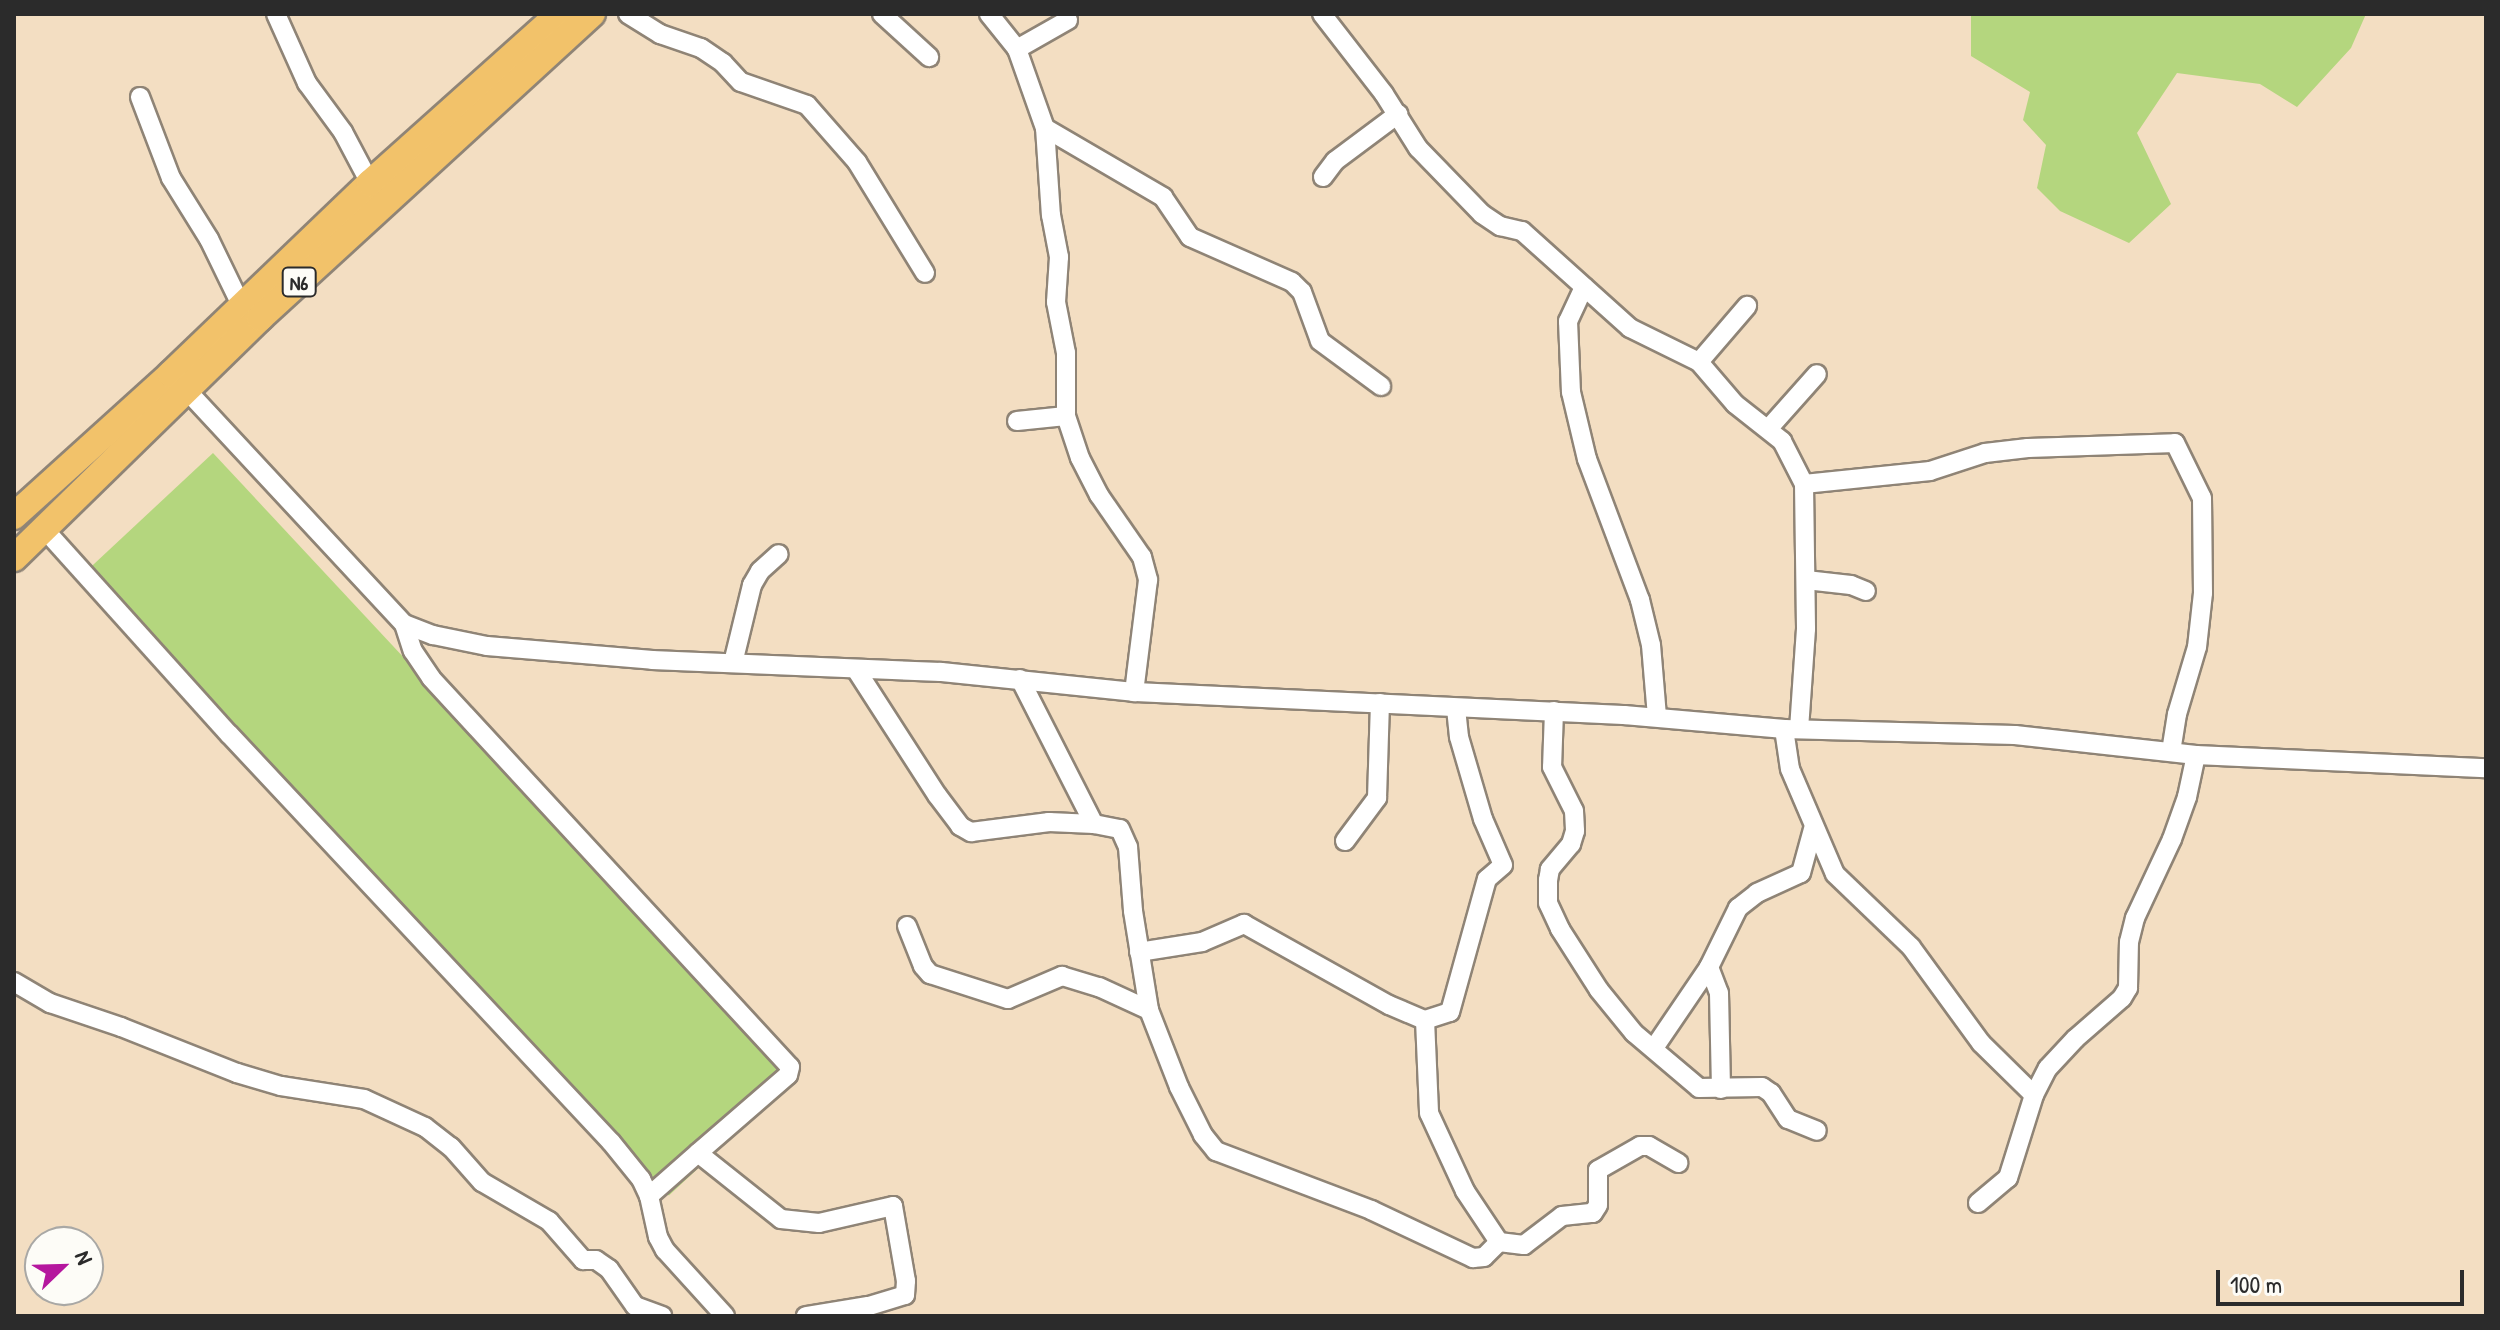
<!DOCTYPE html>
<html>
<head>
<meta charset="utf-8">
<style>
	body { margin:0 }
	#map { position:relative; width:2500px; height:1330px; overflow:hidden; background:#f3dec2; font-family:"Patrick Hand",sans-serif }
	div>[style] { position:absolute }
	.green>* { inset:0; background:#b4d67e; transform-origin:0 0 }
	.roads { filter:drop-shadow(2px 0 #8f8476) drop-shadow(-2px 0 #8f8476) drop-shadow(0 2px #8f8476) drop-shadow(0 -2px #8f8476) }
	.minor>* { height:18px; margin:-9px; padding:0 9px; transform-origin:9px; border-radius:9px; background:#fff }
	.highway>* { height:26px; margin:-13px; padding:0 13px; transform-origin:13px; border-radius:13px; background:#f2c26a }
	span { translate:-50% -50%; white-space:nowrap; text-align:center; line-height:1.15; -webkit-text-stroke:6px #fdfcf7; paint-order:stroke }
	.shield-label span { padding:2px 6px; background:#fdfcf7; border:2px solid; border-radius:6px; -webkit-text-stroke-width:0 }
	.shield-label { font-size:20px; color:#2b2b2b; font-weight:700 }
	.frame { position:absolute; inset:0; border:16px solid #2b2b2b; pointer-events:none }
	.north { position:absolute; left:24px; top:1226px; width:80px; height:80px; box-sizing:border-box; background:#fdfcf7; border:2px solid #a9a8a5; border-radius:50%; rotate:67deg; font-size:22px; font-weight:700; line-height:32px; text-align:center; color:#2b2b2b }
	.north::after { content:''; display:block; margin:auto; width:28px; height:36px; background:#b5179e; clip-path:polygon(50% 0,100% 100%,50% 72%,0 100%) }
	.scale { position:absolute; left:2216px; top:1270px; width:248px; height:36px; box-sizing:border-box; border:4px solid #2b2b2b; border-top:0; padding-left:10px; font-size:24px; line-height:28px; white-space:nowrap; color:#2b2b2b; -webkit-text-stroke:6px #fdfcf7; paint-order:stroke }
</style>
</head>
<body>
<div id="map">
	<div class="green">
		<i style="clip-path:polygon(1971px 14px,2366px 14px,2351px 48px,2297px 107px,2260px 84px,2177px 73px,2137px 133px,2171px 204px,2129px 243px,2060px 211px,2037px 188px,2046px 145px,2023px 120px,2030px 92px,1971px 56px)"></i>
		<i style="left:213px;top:453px;width:854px;height:173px;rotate:47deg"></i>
	</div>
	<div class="roads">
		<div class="minor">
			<i style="left:276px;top:14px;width:76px;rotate:65.8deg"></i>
			<i style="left:307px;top:83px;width:61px;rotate:53.7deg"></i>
			<i style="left:343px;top:132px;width:58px;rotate:62.1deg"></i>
			<i style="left:628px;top:14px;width:38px;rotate:32deg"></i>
			<i style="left:660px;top:34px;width:43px;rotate:18.9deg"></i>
			<i style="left:701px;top:48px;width:27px;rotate:34deg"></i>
			<i style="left:723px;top:63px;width:26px;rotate:47deg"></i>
			<i style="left:741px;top:82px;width:70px;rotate:19.2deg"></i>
			<i style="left:807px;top:105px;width:76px;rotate:48.7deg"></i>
			<i style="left:857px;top:162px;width:130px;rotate:58.5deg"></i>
			<i style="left:882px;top:14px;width:64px;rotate:42.5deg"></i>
			<i style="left:989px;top:14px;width:45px;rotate:51.3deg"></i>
			<i style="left:1322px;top:14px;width:101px;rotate:52.2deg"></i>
			<i style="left:1384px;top:94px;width:64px;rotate:57.8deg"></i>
			<i style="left:1418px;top:148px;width:92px;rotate:45.9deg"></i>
			<i style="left:1482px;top:214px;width:22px;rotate:34deg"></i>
			<i style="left:1500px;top:226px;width:23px;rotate:13deg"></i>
			<i style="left:1522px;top:231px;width:145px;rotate:41.9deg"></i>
			<i style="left:1630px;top:328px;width:77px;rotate:26.2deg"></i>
			<i style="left:1699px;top:362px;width:55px;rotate:49.4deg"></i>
			<i style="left:1735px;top:404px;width:60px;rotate:38.2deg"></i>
			<i style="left:1782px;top:441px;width:48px;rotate:62.9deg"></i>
			<i style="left:1804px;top:484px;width:145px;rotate:89.2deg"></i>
			<i style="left:1806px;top:629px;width:100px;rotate:94deg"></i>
			<i style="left:1068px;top:20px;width:59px;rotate:150.4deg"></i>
			<i style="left:1017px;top:49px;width:84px;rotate:70.5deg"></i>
			<i style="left:1045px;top:128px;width:137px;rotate:30.3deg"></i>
			<i style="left:1163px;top:197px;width:48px;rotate:56deg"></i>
			<i style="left:1190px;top:237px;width:111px;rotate:23.8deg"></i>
			<i style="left:1292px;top:282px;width:14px;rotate:45deg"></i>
			<i style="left:1302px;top:292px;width:52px;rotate:69.8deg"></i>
			<i style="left:1320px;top:341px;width:76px;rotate:36.4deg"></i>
			<i style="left:140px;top:97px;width:87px;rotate:69.1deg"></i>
			<i style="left:171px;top:178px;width:72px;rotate:58.1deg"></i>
			<i style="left:209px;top:239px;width:73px;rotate:64.1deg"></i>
			<i style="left:1045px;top:128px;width:87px;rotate:86.1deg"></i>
			<i style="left:1051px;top:215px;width:43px;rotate:79.2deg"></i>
			<i style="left:1059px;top:257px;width:45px;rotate:93.8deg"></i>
			<i style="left:1056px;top:302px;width:52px;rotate:78.9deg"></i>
			<i style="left:1066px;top:353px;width:63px;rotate:90deg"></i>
			<i style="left:1323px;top:177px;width:20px;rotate:-53deg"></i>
			<i style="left:1335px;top:161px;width:79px;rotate:-36.7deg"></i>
			<i style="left:1584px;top:287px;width:38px;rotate:115deg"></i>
			<i style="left:1568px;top:321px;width:71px;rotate:87.6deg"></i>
			<i style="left:1571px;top:392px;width:69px;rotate:76.6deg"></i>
			<i style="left:1587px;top:459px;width:151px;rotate:69.4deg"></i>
			<i style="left:1640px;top:600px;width:46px;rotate:76.3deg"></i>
			<i style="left:1651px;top:645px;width:72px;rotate:85.2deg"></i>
			<i style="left:1699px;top:362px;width:74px;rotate:-49.4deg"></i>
			<i style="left:179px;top:382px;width:330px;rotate:47.1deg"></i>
			<i style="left:404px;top:624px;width:31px;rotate:21deg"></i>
			<i style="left:433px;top:635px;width:55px;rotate:11.5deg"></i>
			<i style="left:487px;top:646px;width:166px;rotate:4.8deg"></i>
			<i style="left:652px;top:660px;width:289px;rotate:2.4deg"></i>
			<i style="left:941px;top:672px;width:194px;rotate:5.9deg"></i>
			<i style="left:1134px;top:692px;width:491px;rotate:2.7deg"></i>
			<i style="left:1624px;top:715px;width:161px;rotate:5deg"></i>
			<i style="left:1784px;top:729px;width:231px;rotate:1.5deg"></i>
			<i style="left:2015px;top:735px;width:182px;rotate:6.3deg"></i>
			<i style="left:2196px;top:755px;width:290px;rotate:2.6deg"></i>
			<i style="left:1017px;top:421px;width:49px;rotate:-5.8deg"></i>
			<i style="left:1066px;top:416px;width:44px;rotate:71.6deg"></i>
			<i style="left:1080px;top:458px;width:42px;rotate:62.8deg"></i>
			<i style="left:1099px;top:495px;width:75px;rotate:55.3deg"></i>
			<i style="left:1142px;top:557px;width:24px;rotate:75deg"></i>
			<i style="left:1148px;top:580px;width:113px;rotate:97.1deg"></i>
			<i style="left:1769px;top:428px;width:72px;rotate:-48.4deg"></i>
			<i style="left:1804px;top:484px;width:127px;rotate:-5.9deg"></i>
			<i style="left:1930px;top:471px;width:58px;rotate:-18.1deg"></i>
			<i style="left:1985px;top:453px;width:43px;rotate:-6.6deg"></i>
			<i style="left:2028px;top:448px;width:147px;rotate:-1.9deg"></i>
			<i style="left:2175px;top:443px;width:61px;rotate:63.9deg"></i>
			<i style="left:2202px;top:498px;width:95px;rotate:89.4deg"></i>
			<i style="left:2203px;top:593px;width:54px;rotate:96.3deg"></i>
			<i style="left:2197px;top:647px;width:70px;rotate:106.6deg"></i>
			<i style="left:2177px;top:714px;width:38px;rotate:99deg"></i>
			<i style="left:45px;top:530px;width:275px;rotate:48deg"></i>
			<i style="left:229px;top:734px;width:559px;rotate:46.89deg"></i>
			<i style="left:611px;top:1142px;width:48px;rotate:51deg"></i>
			<i style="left:641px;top:1179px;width:19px;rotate:65deg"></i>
			<i style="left:649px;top:1196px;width:42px;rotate:77.6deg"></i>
			<i style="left:658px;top:1237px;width:15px;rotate:62deg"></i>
			<i style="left:665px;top:1250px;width:89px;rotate:47.7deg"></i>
			<i style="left:1806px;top:580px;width:45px;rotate:6.3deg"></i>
			<i style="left:1851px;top:585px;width:16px;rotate:22deg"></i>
			<i style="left:404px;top:624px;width:28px;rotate:72deg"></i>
			<i style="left:413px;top:651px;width:32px;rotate:56deg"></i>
			<i style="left:431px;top:678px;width:529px;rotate:47.3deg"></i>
			<i style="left:790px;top:1067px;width:8px;rotate:104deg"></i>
			<i style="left:788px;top:1075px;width:119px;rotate:139.1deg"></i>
			<i style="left:698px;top:1153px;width:106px;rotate:38.5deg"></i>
			<i style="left:781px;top:1219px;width:38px;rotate:6deg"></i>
			<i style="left:819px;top:1223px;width:76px;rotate:-12.9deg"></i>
			<i style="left:893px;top:1206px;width:76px;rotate:80.2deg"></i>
			<i style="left:906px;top:1281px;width:14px;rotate:94deg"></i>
			<i style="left:905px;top:1295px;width:39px;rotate:163deg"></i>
			<i style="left:868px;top:1306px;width:63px;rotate:170.8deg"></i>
			<i style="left:733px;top:663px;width:80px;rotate:-76.3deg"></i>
			<i style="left:752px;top:585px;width:16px;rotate:-60deg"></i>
			<i style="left:760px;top:571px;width:25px;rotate:-42deg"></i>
			<i style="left:857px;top:671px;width:148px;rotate:57.2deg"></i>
			<i style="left:937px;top:795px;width:39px;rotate:53deg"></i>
			<i style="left:960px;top:826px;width:13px;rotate:29deg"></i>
			<i style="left:971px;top:832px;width:79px;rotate:-7.3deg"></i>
			<i style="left:1049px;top:822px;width:45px;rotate:2.5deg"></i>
			<i style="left:1094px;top:824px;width:26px;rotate:11deg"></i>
			<i style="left:1120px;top:829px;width:20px;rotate:66deg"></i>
			<i style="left:1128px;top:847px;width:64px;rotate:85.5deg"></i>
			<i style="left:1133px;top:911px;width:100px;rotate:80.8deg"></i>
			<i style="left:1149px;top:1010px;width:83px;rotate:68.7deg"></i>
			<i style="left:1179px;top:1087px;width:54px;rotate:63.4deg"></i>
			<i style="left:1203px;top:1135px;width:21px;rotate:51deg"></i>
			<i style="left:1216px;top:1151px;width:166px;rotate:20.8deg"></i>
			<i style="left:1371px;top:1210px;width:113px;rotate:25.2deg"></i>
			<i style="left:1473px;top:1258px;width:11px;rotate:-5deg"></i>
			<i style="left:1484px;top:1257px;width:21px;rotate:-45deg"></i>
			<i style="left:1020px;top:679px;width:163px;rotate:63deg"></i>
			<i style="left:1554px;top:711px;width:56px;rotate:92deg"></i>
			<i style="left:1552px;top:767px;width:49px;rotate:63.4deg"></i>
			<i style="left:1574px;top:811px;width:20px;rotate:87deg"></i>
			<i style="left:1575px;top:831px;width:14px;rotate:107deg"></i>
			<i style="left:1571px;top:844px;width:33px;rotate:130deg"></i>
			<i style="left:1550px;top:869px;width:11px;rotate:100deg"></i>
			<i style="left:1548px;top:880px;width:23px;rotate:90deg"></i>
			<i style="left:1548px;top:903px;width:29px;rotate:65deg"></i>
			<i style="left:1560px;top:929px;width:72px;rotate:57.4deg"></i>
			<i style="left:1599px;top:990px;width:55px;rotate:50.9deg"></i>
			<i style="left:1634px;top:1033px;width:85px;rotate:40.2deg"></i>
			<i style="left:1699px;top:1088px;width:63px;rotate:-0.9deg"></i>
			<i style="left:1762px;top:1087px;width:11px;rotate:34deg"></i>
			<i style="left:1771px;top:1093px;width:31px;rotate:57deg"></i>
			<i style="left:1788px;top:1119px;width:31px;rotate:22deg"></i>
			<i style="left:1784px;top:729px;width:40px;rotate:81.5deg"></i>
			<i style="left:1790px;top:769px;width:114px;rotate:66.8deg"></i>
			<i style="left:1835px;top:874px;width:105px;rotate:43.8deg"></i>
			<i style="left:1911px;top:947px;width:119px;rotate:53.9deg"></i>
			<i style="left:1981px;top:1043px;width:74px;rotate:44.5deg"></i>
			<i style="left:1345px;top:841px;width:54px;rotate:-53.3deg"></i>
			<i style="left:1377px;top:798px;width:95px;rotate:-88.2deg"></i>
			<i style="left:907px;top:926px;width:43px;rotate:68.2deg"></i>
			<i style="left:923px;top:966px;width:11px;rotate:49deg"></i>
			<i style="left:930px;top:974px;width:82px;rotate:17.8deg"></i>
			<i style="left:1008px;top:999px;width:59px;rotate:-23.1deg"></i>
			<i style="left:1062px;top:976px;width:39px;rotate:17deg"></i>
			<i style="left:1099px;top:987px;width:55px;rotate:24.7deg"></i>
			<i style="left:1139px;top:952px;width:64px;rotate:-9deg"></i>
			<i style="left:1202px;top:942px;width:46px;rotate:-23.2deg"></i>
			<i style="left:1244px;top:924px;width:166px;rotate:29.2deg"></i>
			<i style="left:1389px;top:1005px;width:39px;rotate:23deg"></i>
			<i style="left:1425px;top:1020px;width:26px;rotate:-18deg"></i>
			<i style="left:1450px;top:1012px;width:138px;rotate:-74.5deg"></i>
			<i style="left:1487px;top:879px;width:21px;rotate:-41deg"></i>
			<i style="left:1503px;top:865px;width:50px;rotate:-113.5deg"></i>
			<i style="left:1483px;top:819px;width:85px;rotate:-106.3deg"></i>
			<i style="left:1459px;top:737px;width:29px;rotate:-96deg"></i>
			<i style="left:1709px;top:967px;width:28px;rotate:69deg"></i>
			<i style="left:1719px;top:993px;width:96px;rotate:88.8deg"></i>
			<i style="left:14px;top:982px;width:42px;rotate:30.3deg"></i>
			<i style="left:50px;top:1003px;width:75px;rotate:18.7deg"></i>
			<i style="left:121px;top:1027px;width:125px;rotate:21.6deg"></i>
			<i style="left:237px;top:1073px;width:46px;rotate:16.5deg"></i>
			<i style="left:281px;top:1086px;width:84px;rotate:8.9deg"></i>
			<i style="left:364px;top:1099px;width:67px;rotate:24.7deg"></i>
			<i style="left:425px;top:1127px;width:33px;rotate:38deg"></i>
			<i style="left:451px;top:1147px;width:47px;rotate:48.5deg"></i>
			<i style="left:482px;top:1182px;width:78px;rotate:30.2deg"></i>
			<i style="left:549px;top:1221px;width:52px;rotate:48.9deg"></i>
			<i style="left:583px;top:1260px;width:13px"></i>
			<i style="left:596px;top:1260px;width:16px;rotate:35deg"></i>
			<i style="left:609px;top:1269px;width:45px;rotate:54.9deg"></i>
			<i style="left:635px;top:1306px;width:29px;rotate:20deg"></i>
			<i style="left:1425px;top:1020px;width:93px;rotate:87.5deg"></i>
			<i style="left:1429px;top:1113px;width:86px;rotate:65.2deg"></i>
			<i style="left:1465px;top:1191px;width:61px;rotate:56.3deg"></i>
			<i style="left:1499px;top:1242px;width:25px;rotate:7deg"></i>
			<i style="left:1524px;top:1245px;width:48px;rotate:-37.3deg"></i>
			<i style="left:1562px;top:1216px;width:31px;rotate:-6deg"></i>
			<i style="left:1593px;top:1213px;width:9px;rotate:-58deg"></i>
			<i style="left:1598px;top:1205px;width:35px;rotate:-90deg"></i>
			<i style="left:1598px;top:1170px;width:48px;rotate:-29.7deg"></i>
			<i style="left:1640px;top:1146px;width:9px"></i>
			<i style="left:1649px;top:1146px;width:34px;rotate:30deg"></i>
			<i style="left:1654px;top:1048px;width:98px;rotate:-55.8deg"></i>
			<i style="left:1709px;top:967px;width:66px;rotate:-63.8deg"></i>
			<i style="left:1738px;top:908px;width:24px;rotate:-38deg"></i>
			<i style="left:1757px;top:893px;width:48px;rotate:-24.4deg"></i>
			<i style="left:1801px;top:873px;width:46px;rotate:-74.7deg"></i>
			<i style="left:649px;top:1196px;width:65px;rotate:-41.3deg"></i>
			<i style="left:1978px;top:1203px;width:39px;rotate:-40deg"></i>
			<i style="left:2008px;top:1178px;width:87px;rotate:-72.6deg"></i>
			<i style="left:2034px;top:1095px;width:30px;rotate:-63deg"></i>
			<i style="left:2048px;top:1068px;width:40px;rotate:-47deg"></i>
			<i style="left:2075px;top:1039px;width:62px;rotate:-41.1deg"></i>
			<i style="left:2122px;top:998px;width:12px;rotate:-59deg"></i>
			<i style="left:2128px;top:988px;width:46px;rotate:-88.8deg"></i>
			<i style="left:2129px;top:942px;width:25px;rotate:-76deg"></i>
			<i style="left:2135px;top:918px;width:87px;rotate:-64.9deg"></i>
			<i style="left:2172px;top:839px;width:45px;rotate:-70.3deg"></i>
			<i style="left:2187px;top:797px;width:43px;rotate:-77.9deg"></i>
		</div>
		<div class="highway">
			<i style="left:14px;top:516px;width:212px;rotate:-42.1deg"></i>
			<i style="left:171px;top:374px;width:276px;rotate:-43.8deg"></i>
			<i style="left:370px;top:183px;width:254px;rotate:-41.8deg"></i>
			<i style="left:14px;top:558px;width:344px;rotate:-44.3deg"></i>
			<i style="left:260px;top:318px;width:450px;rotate:-42.5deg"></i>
		</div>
	</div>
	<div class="shield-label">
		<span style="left:299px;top:282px">N6</span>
	</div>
	<div class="frame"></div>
	<div class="north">N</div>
	<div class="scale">100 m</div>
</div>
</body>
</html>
